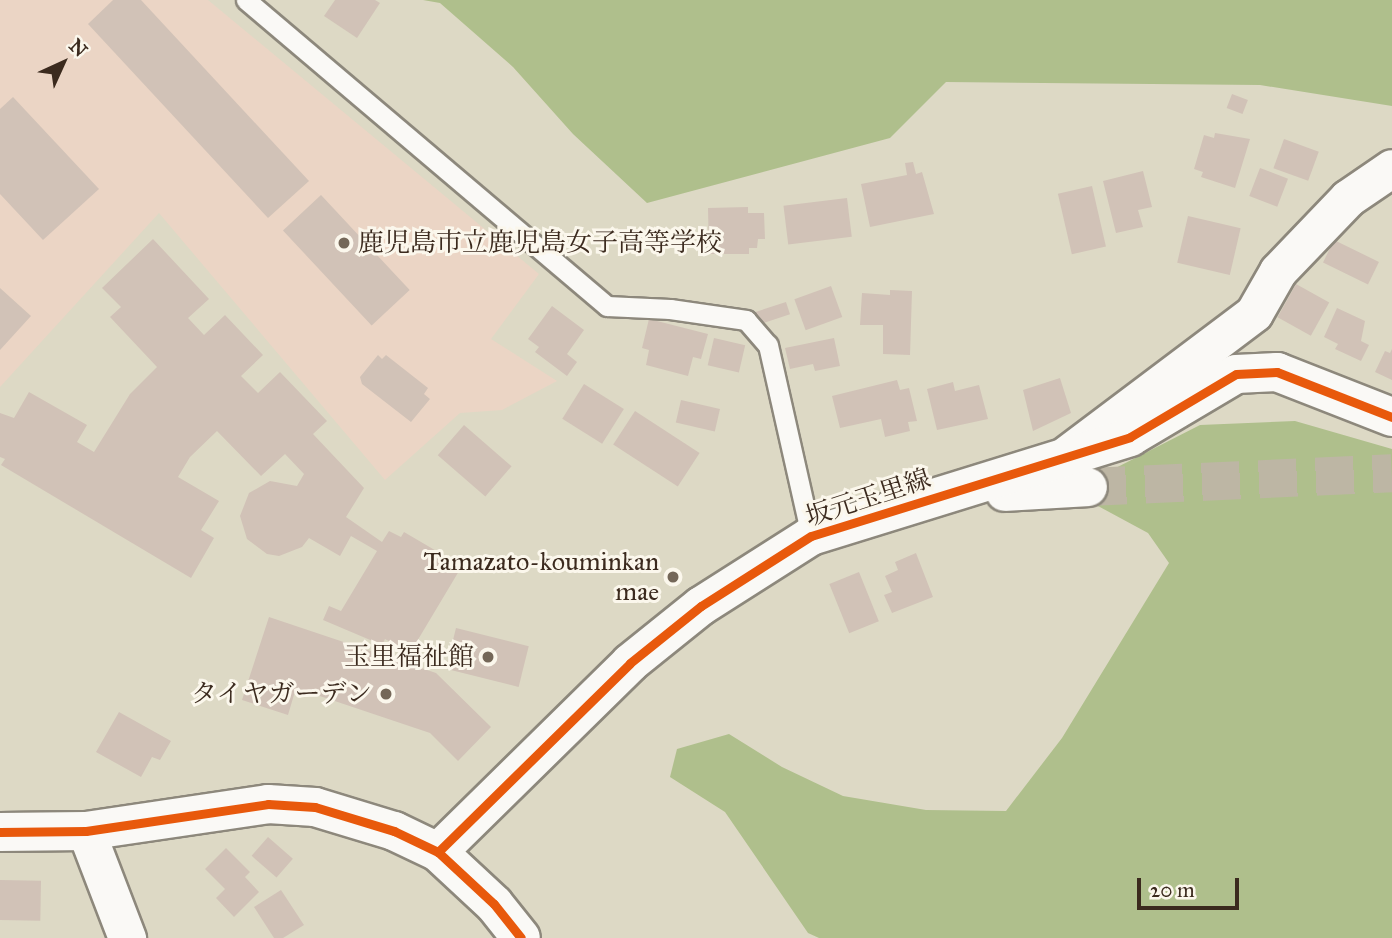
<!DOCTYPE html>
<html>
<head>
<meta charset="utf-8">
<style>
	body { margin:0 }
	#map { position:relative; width:1392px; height:938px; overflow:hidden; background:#ddd9c5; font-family:"IM FELL Great Primer","Noto Serif JP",serif }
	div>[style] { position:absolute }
	.built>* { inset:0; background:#ebd5c5 }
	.forest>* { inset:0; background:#afbf8c }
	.building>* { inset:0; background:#d1c2b7; transform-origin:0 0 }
	.tertiary-tunnel>* { height:38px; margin-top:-19px; transform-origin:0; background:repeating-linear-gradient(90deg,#bdb6a4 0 38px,transparent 0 57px) }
	.roads { filter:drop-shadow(2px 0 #8d887c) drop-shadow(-2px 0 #8d887c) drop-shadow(0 2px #8d887c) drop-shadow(0 -2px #8d887c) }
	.service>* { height:19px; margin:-9.5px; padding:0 9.5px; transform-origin:9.5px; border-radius:9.5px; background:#faf9f6 }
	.minor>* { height:37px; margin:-18.5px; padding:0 18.5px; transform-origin:18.5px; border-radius:18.5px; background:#faf9f6 }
	.tertiary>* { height:38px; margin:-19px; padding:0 19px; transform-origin:19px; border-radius:19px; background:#faf9f6 }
	.cycleway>* { height:9px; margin:-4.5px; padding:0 4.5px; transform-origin:4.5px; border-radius:4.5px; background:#e8590c }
	.dots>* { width:19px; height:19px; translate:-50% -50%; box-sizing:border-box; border:4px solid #fbf7ec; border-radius:50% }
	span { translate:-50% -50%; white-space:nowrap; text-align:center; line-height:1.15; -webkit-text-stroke:6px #fbf7ec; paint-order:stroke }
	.poi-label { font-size:26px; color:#3b2a1e }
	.left { translate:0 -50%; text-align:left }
	.right { translate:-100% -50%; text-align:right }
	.street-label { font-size:26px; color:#3b2a1e }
	.north { position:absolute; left:28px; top:28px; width:70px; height:70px; -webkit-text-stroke:5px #fbf7ec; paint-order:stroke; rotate:45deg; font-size:19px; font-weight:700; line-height:28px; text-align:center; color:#3b2a1e }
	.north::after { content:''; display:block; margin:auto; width:24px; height:32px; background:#3b2a1e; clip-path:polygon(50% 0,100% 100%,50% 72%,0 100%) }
	.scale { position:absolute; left:1137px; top:878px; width:102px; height:32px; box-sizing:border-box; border:4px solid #3b2a1e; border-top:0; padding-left:9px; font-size:21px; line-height:24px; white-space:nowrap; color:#3b2a1e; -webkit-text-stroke:5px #fbf7ec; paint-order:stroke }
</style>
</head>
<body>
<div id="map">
	<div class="built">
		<i style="clip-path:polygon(0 0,208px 0,539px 274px,491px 339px,557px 381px,502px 410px,460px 413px,385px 480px,159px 213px,0 387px)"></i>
	</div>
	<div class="forest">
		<i style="clip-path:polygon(423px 0,1392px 0,1392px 106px,1260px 85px,946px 82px,890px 138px,647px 203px,573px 134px,513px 67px,440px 3px)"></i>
		<i style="clip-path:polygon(1295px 421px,1392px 449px,1392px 938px,819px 938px,808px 933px,725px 812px,670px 777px,677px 749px,729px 734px,782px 767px,843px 796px,926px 810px,1006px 811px,1062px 738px,1169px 563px,1148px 533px,1098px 506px,1096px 478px,1200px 425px)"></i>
	</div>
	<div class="building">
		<i style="clip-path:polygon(113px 0,141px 0,309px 181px,268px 218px,88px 24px)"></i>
		<i style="clip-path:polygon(335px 0,375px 0,380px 3px,357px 38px,324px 16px)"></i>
		<i style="left:1232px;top:94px;width:17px;height:15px;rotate:21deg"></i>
		<i style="clip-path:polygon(13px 97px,99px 189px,43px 240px,0 194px,0 109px)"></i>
		<i style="clip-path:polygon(1215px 133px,1250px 139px,1235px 188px,1201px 177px,1203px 172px,1194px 169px,1204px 135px,1214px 138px)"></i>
		<i style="left:1284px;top:139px;width:37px;height:31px;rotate:20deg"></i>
		<i style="clip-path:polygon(913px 162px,916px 174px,922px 172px,934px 214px,870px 227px,861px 184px,907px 175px,905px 163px)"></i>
		<i style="left:1260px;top:168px;width:30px;height:30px;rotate:21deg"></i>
		<i style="clip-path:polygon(1143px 171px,1152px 207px,1138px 210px,1143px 227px,1116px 233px,1103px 181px)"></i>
		<i style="left:1092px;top:186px;width:62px;height:35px;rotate:77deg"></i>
		<i style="left:321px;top:195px;width:130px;height:52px;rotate:47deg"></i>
		<i style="left:847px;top:198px;width:39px;height:64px;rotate:83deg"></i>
		<i style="clip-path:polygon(748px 207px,748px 213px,764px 213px,765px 239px,758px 239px,757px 248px,749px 248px,749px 254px,709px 254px,708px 208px)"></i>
		<i style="left:1188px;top:216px;width:54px;height:48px;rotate:13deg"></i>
		<i style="clip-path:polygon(153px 239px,209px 299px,188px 318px,204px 335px,225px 315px,263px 355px,241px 376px,258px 393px,280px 372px,327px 421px,313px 434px,364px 488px,346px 517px,382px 542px,389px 531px,401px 537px,404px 532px,462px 566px,410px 653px,385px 639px,382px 645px,323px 620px,329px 606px,341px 611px,377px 551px,351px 536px,340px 556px,309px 538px,302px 547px,279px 556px,267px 554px,247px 539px,240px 516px,249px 493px,270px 481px,297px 486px,304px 474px,285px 454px,261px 476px,217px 431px,190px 457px,178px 477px,219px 501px,201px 530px,214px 538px,191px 578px,1px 465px,5px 459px,0 457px,0 413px,14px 418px,29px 392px,87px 425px,77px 442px,94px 452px,130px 394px,157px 367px,110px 317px,121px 307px,102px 288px)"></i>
		<i style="left:1334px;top:240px;width:50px;height:25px;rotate:26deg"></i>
		<i style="left:1296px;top:284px;width:38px;height:38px;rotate:29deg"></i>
		<i style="left:831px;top:286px;width:33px;height:39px;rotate:70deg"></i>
		<i style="clip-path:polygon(0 288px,31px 316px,0 350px)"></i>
		<i style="clip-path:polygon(890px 290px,912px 291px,910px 355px,883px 354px,883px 325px,860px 325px,862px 293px,890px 295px)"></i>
		<i style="left:786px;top:302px;width:13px;height:32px;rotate:72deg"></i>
		<i style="clip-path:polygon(552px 306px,584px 330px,567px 354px,577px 362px,567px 376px,535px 352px,539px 347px,528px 339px)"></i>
		<i style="clip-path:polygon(1337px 308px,1365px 321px,1361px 341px,1369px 345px,1361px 361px,1335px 349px,1338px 344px,1324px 337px)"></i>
		<i style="clip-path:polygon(649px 319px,708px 334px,701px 359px,693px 357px,688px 376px,646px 365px,649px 350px,642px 348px)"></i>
		<i style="left:714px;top:338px;width:32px;height:28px;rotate:13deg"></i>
		<i style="clip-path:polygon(834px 338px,840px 366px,815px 371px,813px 364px,790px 369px,785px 348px)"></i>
		<i style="clip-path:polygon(1392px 349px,1392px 380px,1375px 372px,1385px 351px,1390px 353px)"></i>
		<i style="clip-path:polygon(378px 355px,382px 359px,386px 355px,428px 388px,424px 394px,430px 399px,411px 422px,362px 384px,360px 377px)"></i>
		<i style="clip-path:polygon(1060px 378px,1071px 413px,1033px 431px,1023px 390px)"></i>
		<i style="clip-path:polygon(897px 380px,900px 390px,909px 388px,917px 421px,908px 422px,910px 431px,885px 437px,881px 419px,840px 428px,832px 396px)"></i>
		<i style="clip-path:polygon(953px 382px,955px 391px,979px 385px,988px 419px,937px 430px,927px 389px)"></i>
		<i style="left:584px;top:384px;width:47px;height:41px;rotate:32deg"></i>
		<i style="left:681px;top:400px;width:40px;height:23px;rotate:13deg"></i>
		<i style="left:635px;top:411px;width:77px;height:40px;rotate:33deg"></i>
		<i style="left:464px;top:425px;width:63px;height:40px;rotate:41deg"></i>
		<i style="clip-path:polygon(916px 553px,933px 597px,892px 613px,884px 595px,892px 592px,885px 576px,898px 570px,895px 562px)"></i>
		<i style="left:859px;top:572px;width:53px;height:32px;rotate:68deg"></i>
		<i style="clip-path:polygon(269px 617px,436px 673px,491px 727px,458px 761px,430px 733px,296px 688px,288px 715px,242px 700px)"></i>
		<i style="left:456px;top:628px;width:75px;height:42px;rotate:14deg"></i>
		<i style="clip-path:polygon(119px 712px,171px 741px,160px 760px,152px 757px,141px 777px,96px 752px)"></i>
		<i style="left:268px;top:837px;width:33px;height:25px;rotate:41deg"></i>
		<i style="clip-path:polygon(226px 848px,250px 872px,245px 877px,259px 892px,234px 917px,216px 898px,225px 889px,205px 869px)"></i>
		<i style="left:0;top:880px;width:41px;height:40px;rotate:1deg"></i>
		<i style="clip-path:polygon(281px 890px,304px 925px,283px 938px,274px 938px,254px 907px)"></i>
	</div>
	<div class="tertiary-tunnel">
		<i style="left:1088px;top:487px;width:304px;rotate:-2.6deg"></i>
	</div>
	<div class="roads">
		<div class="service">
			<i style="left:246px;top:0;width:473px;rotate:40.3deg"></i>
			<i style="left:607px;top:306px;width:63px;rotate:2.7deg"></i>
			<i style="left:670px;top:309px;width:77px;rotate:8.2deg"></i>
			<i style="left:746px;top:320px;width:33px;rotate:49deg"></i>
			<i style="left:768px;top:345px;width:196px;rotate:77.3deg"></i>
		</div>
		<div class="minor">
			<i style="left:1067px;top:454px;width:234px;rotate:-37deg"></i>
			<i style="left:1254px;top:313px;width:48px;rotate:-60.3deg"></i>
			<i style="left:1278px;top:271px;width:101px;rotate:-46.2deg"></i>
			<i style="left:1348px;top:198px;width:53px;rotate:-34.3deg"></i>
			<i style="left:86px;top:831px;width:115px;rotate:69deg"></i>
		</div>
		<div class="tertiary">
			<i style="left:1005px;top:492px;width:83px;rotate:-3.4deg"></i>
			<i style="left:0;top:832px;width:86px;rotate:-0.7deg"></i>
			<i style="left:86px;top:831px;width:184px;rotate:-8.4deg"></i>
			<i style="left:268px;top:804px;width:47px;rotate:3.7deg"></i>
			<i style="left:315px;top:807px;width:83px;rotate:16.9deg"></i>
			<i style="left:394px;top:831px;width:49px;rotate:25.5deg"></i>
			<i style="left:438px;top:852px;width:76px;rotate:42.9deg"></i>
			<i style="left:494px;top:904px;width:43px;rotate:51.5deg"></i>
			<i style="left:438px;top:852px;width:269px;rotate:-44.5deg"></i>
			<i style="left:630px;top:663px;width:91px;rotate:-38.8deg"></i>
			<i style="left:701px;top:606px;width:130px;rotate:-32.5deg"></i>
			<i style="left:811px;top:536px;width:334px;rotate:-17.2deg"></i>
			<i style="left:1130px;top:437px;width:123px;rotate:-30.7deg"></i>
			<i style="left:1236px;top:374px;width:41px;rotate:-2.8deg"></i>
			<i style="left:1277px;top:372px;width:123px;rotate:21.4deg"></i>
		</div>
	</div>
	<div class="cycleway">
		<i style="left:0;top:832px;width:86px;rotate:-0.7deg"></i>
		<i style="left:86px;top:831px;width:184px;rotate:-8.4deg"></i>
		<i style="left:268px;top:804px;width:47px;rotate:3.7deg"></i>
		<i style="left:315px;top:807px;width:83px;rotate:16.9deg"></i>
		<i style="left:394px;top:831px;width:49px;rotate:25.5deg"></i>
		<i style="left:438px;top:852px;width:76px;rotate:42.9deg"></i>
		<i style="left:494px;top:904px;width:43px;rotate:51.5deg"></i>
		<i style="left:438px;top:852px;width:269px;rotate:-44.5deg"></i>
		<i style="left:630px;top:663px;width:91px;rotate:-38.8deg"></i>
		<i style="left:701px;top:606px;width:130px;rotate:-32.5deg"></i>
		<i style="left:811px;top:536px;width:334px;rotate:-17.2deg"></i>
		<i style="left:1130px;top:437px;width:123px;rotate:-30.7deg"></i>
		<i style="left:1236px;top:374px;width:41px;rotate:-2.8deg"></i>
		<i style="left:1277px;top:372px;width:123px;rotate:21.4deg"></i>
	</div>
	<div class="dots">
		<i style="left:344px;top:243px;background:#746758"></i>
		<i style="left:673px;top:577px;background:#746758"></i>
		<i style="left:488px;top:657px;background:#746758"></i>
		<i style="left:386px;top:694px;background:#746758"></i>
	</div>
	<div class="poi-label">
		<span class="left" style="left:358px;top:243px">鹿児島市立鹿児島女子高等学校</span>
		<span class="right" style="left:659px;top:577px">Tamazato-kouminkan<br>mae</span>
		<span class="right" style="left:474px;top:657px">玉里福祉館</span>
		<span class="right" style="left:372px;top:694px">タイヤガーデン</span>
	</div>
	<div class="street-label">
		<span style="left:868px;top:498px;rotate:-18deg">坂元玉里線</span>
	</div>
	<div class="north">N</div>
	<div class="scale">20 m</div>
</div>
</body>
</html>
